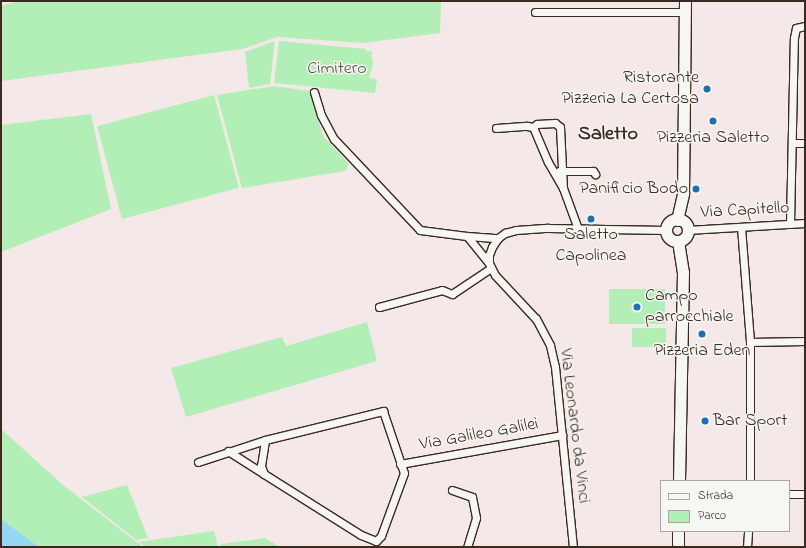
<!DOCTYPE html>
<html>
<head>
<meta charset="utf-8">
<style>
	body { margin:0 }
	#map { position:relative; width:806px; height:548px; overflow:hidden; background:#f4e8e9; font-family:"Indie Flower",sans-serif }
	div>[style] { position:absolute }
	.green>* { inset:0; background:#b2efb6; transform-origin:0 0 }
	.water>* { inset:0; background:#93d9f5 }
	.roads { filter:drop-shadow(1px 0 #3b2a1e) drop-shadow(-1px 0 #3b2a1e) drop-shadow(0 1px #3b2a1e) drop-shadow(0 -1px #3b2a1e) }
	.street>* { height:7px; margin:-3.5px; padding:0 3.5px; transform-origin:3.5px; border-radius:3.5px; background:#f6f6f2 }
	.secondary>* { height:11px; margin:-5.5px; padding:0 5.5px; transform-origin:5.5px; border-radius:5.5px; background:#f6f6f2 }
	.secondary>.ring { margin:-5.5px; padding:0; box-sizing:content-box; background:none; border:11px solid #f6f6f2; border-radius:50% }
	.dots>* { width:11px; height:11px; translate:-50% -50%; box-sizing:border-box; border:2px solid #f6f6f2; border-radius:50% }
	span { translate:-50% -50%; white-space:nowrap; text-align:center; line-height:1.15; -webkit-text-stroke:3px #f6f6f2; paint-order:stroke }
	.park-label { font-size:18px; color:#53513c }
	.poi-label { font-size:18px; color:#3b2a1e }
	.right { translate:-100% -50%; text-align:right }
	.left { translate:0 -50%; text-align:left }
	.street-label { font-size:18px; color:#3b2a1e }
	.quarter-label { font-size:20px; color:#3b2a1e; font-weight:700 }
	.frame { position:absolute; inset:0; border:2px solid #3b2a1e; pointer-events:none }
	.legend { position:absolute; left:660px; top:480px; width:130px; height:52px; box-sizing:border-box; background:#f6f6f2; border:1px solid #aba49d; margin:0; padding:5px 7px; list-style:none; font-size:12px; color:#3b2a1e }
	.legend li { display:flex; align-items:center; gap:8px; height:20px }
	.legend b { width:20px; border:1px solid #aba49d }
</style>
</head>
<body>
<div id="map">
	<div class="green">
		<i style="clip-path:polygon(18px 1px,441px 1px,440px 33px,363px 43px,277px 37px,242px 49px,1px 81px,1px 6px)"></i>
		<i style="clip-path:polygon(275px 41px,270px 84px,249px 88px,245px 52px)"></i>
		<i style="clip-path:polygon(279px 41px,366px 49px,367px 52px,370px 50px,373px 53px,370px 56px,372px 57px,373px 65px,369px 78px,377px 79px,375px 93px,274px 83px)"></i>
		<i style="clip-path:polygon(274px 86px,310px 91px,323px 136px,349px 164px,345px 171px,242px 188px,217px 95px)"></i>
		<i style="left:214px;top:95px;width:96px;height:121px;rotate:75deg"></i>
		<i style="clip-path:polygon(91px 114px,111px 209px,1px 252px,1px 125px)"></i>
		<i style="left:609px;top:289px;width:56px;height:35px"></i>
		<i style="clip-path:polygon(367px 322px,377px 361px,186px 417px,171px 368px,282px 337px,286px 346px)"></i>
		<i style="left:632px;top:328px;width:34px;height:19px"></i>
		<i style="clip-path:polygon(1px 429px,63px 485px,143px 547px,39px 547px,1px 519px)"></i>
		<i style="clip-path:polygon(127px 485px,148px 538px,136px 540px,82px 497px)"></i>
		<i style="clip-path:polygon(214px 531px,218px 547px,146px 547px,138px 542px)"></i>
		<i style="clip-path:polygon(265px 538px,280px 547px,221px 547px,220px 544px)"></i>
	</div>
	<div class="water">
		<i style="clip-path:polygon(1px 519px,12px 527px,39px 547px,1px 547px)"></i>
	</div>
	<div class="roads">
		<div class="street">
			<i style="left:535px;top:12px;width:144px"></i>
			<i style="left:314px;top:92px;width:24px;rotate:73deg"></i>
			<i style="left:321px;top:115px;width:27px;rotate:62deg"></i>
			<i style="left:334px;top:139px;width:125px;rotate:46.6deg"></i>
			<i style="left:420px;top:230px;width:47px;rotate:7.3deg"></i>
			<i style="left:467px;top:236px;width:35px;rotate:51deg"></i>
			<i style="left:533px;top:127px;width:38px;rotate:67deg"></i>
			<i style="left:548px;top:162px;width:30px;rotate:60deg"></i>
			<i style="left:563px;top:188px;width:44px;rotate:69.9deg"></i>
			<i style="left:496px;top:128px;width:31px;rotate:-4deg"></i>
			<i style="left:527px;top:126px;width:6px;rotate:9deg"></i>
			<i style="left:533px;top:127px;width:5px;rotate:-37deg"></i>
			<i style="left:537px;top:124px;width:18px;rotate:-3deg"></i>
			<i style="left:555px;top:123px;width:6px;rotate:39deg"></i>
			<i style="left:560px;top:127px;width:61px;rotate:87.2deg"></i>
			<i style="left:793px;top:143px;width:12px"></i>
			<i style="left:559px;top:171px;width:34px"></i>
			<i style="left:593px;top:171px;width:4px;rotate:56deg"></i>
			<i style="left:790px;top:224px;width:186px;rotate:-88.8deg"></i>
			<i style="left:794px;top:38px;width:10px;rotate:-79deg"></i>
			<i style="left:796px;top:28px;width:9px;rotate:-13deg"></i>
			<i style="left:741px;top:227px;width:115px;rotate:85.5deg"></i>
			<i style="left:750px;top:342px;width:139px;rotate:90deg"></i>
			<i style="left:687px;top:230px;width:118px;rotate:-3.4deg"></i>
			<i style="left:467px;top:236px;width:31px;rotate:4deg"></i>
			<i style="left:379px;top:307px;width:65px;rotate:-15.1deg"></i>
			<i style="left:442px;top:290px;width:11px;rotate:22deg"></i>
			<i style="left:452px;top:294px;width:47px;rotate:-33.7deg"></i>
			<i style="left:750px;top:342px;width:55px;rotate:-1deg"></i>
			<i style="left:228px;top:451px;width:43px;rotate:32.6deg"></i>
			<i style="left:198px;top:462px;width:71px;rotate:-18.2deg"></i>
			<i style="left:265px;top:440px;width:122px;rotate:-13.8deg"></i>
			<i style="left:383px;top:411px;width:65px;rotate:71.3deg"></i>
			<i style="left:404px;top:473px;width:67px;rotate:110.1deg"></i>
			<i style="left:381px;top:536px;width:7px;rotate:135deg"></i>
			<i style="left:376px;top:541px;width:16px;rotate:-158deg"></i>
			<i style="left:361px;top:535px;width:115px;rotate:-147.8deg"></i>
			<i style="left:264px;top:474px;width:9px;rotate:-111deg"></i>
			<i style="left:261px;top:466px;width:26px;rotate:-81deg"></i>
			<i style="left:400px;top:464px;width:165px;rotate:-10.1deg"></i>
			<i style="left:452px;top:490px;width:21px;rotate:19deg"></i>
			<i style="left:472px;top:497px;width:21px;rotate:79deg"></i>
			<i style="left:476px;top:518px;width:30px;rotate:107deg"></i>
			<i style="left:789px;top:494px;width:16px"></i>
			<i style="left:573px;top:547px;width:181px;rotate:-95.7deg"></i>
			<i style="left:555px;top:367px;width:23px;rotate:-103deg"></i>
			<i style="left:550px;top:345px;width:30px;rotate:-118deg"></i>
			<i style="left:536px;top:319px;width:60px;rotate:-133deg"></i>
			<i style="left:495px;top:275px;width:13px;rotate:-117deg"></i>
			<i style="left:489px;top:263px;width:8px;rotate:-90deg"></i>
			<i style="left:489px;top:255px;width:9px;rotate:-69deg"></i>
			<i style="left:492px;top:247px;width:11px;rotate:-56deg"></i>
			<i style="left:498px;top:238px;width:9px;rotate:-36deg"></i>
			<i style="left:505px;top:233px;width:11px;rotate:-15deg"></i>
			<i style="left:516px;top:230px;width:32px;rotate:-4deg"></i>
			<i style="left:548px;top:228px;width:118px;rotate:1deg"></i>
			<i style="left:747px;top:547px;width:16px;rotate:-86deg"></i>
		</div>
		<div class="secondary">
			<i class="ring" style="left:666px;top:219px;width:11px;height:11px"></i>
			<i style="left:677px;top:220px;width:28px;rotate:-77deg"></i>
			<i style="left:683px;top:193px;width:192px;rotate:-89.4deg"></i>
			<i style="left:678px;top:241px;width:31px;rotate:81deg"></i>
			<i style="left:683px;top:272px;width:209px;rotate:91.1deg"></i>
			<i style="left:678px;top:547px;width:16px;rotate:-90deg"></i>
		</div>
	</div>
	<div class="dots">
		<i style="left:707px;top:89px;background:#1f6fb2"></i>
		<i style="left:713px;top:121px;background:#1f6fb2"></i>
		<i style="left:696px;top:189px;background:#1f6fb2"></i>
		<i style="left:591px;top:219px;background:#1f6fb2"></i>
		<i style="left:637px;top:307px;background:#1f6fb2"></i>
		<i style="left:702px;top:334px;background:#1f6fb2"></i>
		<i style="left:705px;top:421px;background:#1f6fb2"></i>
	</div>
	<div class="park-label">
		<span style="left:337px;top:69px">Cimitero</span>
	</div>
	<div class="poi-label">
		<span class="right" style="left:699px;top:89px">Ristorante<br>Pizzeria La Certosa</span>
		<span style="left:713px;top:138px">Pizzeria Saletto</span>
		<span class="right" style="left:688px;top:189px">Panificio Bodo</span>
		<span style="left:591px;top:246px">Saletto<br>Capolinea</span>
		<span class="left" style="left:645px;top:307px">Campo<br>parrocchiale</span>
		<span style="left:702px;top:351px">Pizzeria Eden</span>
		<span class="left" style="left:713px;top:421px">Bar Sport</span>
	</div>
	<div class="street-label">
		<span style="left:745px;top:211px;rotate:-3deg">Via Capitello</span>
		<span style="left:574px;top:426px;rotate:83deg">Via Leonardo da Vinci</span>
		<span style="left:479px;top:435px;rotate:-10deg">Via Galileo Galilei</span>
	</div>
	<div class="quarter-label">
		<span style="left:608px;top:134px">Saletto</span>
	</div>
	<div class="frame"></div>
	<ul class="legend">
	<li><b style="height:5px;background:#f6f6f2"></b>Strada</li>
	<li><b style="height:11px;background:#b2efb6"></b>Parco</li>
	</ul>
</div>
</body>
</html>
